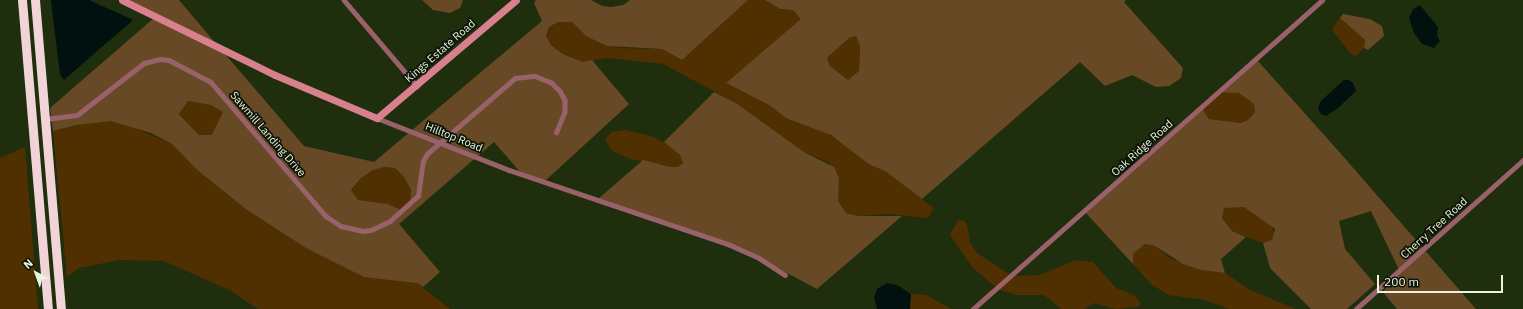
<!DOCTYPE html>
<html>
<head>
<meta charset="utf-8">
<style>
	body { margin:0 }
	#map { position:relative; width:1523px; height:309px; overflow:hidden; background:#1f2e0d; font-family:"IBM Plex Sans",sans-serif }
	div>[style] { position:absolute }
	.green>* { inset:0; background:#502f00 }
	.forest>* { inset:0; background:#674926 }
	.water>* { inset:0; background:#001110 }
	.street>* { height:4.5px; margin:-2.25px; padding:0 2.25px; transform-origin:2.25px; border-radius:2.25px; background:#99616a }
	.secondary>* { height:7px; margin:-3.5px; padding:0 3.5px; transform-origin:3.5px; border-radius:3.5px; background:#d9808e }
	.highway>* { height:9px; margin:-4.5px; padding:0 4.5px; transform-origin:4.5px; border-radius:4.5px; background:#f1d4d8 }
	span { translate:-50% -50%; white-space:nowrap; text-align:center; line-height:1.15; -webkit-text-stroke:3.5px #0d1406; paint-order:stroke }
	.street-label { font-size:11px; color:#eaf5e1 }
	.north { position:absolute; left:16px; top:253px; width:40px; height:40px; -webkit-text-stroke:3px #0d1406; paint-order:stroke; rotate:319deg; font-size:11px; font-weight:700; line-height:16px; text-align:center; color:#eaf5e1 }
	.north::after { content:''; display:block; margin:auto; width:14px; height:18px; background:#eaf5e1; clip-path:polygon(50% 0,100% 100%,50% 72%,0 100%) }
	.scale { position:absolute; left:1377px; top:275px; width:126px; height:18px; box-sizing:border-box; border:2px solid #eaf5e1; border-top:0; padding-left:5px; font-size:12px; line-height:14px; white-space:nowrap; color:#eaf5e1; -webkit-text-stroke:3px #0d1406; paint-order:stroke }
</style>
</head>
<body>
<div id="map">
	<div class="green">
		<i style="clip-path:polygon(748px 0,765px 0,780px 9px,793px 10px,802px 19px,726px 83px,769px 105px,786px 118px,819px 129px,844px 143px,870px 165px,885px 171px,934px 208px,928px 218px,887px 214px,858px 216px,846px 213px,838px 201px,839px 178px,828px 162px,804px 152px,736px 103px,663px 64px,608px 58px,583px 62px,563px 54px,551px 45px,546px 36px,549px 27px,558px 22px,572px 22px,586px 36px,619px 48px,662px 49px,682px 60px)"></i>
		<i style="clip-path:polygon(1340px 18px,1365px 40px,1364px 48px,1356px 56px,1350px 53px,1333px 31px,1333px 27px)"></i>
		<i style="clip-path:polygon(856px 36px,860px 45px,859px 72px,848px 80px,830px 66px,827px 58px,849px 38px)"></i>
		<i style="clip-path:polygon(1220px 92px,1239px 92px,1254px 104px,1255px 112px,1248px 120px,1240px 123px,1209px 119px,1202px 108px)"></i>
		<i style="clip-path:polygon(188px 101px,211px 105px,224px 112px,212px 135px,199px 135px,179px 113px)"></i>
		<i style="clip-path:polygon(97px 121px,111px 121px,133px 127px,172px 144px,196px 169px,247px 210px,306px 248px,335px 261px,392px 278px,417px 283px,450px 309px,258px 309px,231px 291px,164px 261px,120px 260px,79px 268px,67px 277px,53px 131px)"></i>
		<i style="clip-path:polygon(625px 130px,651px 136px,665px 143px,680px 155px,683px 163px,678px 167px,670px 167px,630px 159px,612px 151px,605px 139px,612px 132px)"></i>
		<i style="clip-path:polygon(25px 147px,38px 309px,0 309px,0 158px)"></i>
		<i style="clip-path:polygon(384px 167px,395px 168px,404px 177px,411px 190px,410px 206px,401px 210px,388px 204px,358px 200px,351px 191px,361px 178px,373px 170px)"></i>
		<i style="clip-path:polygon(1224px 207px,1244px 207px,1270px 223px,1275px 235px,1272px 240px,1263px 243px,1232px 231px,1222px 218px)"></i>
		<i style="clip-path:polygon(958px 220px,963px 220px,967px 224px,970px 243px,977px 253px,1012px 276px,1040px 275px,1076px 260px,1093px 262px,1116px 288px,1134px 295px,1140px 302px,1139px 307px,1115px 309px,1095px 303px,1084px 309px,1061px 309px,1044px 295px,1016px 295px,998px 289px,973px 268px,950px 235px)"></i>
		<i style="clip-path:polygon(1145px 244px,1155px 246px,1170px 258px,1201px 270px,1225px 273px,1250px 290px,1296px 309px,1229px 309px,1205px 300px,1169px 295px,1152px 285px,1133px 264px,1133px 254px)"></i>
		<i style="clip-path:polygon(911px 294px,926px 295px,952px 309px,910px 309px)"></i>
	</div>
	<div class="forest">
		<i style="clip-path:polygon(127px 0,179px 0,218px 46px)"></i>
		<i style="clip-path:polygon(422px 0,463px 0,460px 8px,450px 13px,433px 10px)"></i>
		<i style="clip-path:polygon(evenodd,536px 0,591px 0,602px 6px,611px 7px,623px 5px,630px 0,748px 0,682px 60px,662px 49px,607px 46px,586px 36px,572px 22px,558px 22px,549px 27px,546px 36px,551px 45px,563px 54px,583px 62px,592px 60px,629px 104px,545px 181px,521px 173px,494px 142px,399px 224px,440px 272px,423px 287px,417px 283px,364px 277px,306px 248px,247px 210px,196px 169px,172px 144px,151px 133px,111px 121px,77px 125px,53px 131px,50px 108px,154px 18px,225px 54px,304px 146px,374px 162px,542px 21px,534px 3px,536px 0,188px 101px,211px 105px,223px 112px,212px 135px,199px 135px,179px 114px,188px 101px,536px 0,384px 167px,395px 168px,404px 177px,411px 190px,410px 206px,401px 210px,388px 204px,358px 200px,351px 190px,361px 178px,373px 170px,384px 167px)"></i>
		<i style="clip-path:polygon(evenodd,765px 0,1126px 0,1124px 2px,1183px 68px,1181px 78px,1169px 86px,1156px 87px,1132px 75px,1105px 86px,1080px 62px,922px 199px,885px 171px,870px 165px,831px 135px,786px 118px,769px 105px,726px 83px,801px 19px,793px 10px,780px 9px,765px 0,856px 36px,860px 46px,859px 71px,848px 80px,830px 66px,827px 58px,849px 38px,856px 36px)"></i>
		<i style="clip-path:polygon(1343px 14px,1370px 19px,1382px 26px,1384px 36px,1368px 50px,1364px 48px,1365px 40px,1340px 18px)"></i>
		<i style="clip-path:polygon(1257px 60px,1342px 155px,1476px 309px,1397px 309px,1383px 292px,1399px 270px,1371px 211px,1339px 221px,1345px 249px,1375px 284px,1347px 309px,1311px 309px,1270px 268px,1263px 243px,1272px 240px,1275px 229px,1244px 207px,1224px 208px,1222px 218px,1232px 231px,1246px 237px,1221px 259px,1225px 273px,1201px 270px,1183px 264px,1155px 246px,1145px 244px,1133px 254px,1133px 264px,1085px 212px,1202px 108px,1209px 119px,1240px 123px,1248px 120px,1255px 112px,1254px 104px,1239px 93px,1220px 92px)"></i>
		<i style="clip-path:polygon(714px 92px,736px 103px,804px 152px,834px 167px,839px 178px,838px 201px,846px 213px,858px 216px,902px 216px,817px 289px,736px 246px,598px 199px,643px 160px,670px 167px,678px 167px,683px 163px,680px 155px,664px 142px)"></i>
	</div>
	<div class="water">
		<i style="clip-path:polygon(51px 0,89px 0,133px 20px,64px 80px,60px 75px)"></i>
		<i style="clip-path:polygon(1420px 5px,1438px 27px,1437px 36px,1440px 41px,1434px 48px,1422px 44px,1414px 33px,1409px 18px,1413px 9px)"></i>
		<i style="clip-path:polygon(1344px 80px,1349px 80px,1353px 83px,1356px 91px,1338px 108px,1326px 116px,1321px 114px,1318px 108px,1321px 101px)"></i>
		<i style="clip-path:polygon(887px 283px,897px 285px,911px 294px,910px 309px,877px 309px,874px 298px,877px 289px)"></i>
	</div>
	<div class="street">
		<i style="left:344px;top:0;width:113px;rotate:49.7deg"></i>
		<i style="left:377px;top:118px;width:142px;rotate:21.5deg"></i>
		<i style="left:509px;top:170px;width:231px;rotate:18.7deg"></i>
		<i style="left:728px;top:244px;width:34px;rotate:24deg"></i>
		<i style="left:759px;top:258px;width:31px;rotate:33deg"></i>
		<i style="left:45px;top:119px;width:32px;rotate:-7deg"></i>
		<i style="left:77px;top:115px;width:85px;rotate:-37.8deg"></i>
		<i style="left:144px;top:63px;width:16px;rotate:-14deg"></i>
		<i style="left:160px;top:59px;width:9px;rotate:6deg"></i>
		<i style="left:169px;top:60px;width:47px;rotate:27.6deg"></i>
		<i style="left:211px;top:82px;width:177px;rotate:49.4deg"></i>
		<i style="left:326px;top:216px;width:18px;rotate:34deg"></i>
		<i style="left:341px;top:226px;width:22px;rotate:13deg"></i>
		<i style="left:362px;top:231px;width:9px;rotate:-6deg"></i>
		<i style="left:371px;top:230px;width:21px;rotate:-25deg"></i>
		<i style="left:390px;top:221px;width:38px;rotate:-42deg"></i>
		<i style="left:418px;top:196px;width:35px;rotate:-82deg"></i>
		<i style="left:423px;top:161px;width:8px;rotate:-60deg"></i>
		<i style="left:427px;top:154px;width:116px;rotate:-40.8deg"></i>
		<i style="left:515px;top:78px;width:20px;rotate:-6deg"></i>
		<i style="left:535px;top:76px;width:18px;rotate:22deg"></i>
		<i style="left:552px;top:83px;width:11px;rotate:45deg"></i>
		<i style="left:560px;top:91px;width:10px;rotate:61deg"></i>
		<i style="left:565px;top:100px;width:12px;rotate:90deg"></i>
		<i style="left:565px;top:112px;width:22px;rotate:112deg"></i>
		<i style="left:973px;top:309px;width:466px;rotate:-41.5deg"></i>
		<i style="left:1356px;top:309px;width:224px;rotate:-41.7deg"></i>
	</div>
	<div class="secondary">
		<i style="left:122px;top:0;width:170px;rotate:26.1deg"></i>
		<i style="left:275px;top:75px;width:111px;rotate:22.9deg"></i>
		<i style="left:377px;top:118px;width:182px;rotate:-40.3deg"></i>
	</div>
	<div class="highway">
		<i style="left:22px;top:0;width:310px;rotate:85.2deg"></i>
		<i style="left:35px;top:0;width:310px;rotate:85.2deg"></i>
	</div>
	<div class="street-label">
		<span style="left:440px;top:51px;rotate:-41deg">Kings Estate Road</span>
		<span style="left:268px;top:134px;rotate:49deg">Sawmill Landing Drive</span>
		<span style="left:454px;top:137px;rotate:22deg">Hilltop Road</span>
		<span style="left:1142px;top:148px;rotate:-42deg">Oak Ridge Road</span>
		<span style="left:1434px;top:228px;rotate:-42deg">Cherry Tree Road</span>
	</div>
	<div class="north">N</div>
	<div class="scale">200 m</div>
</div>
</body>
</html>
